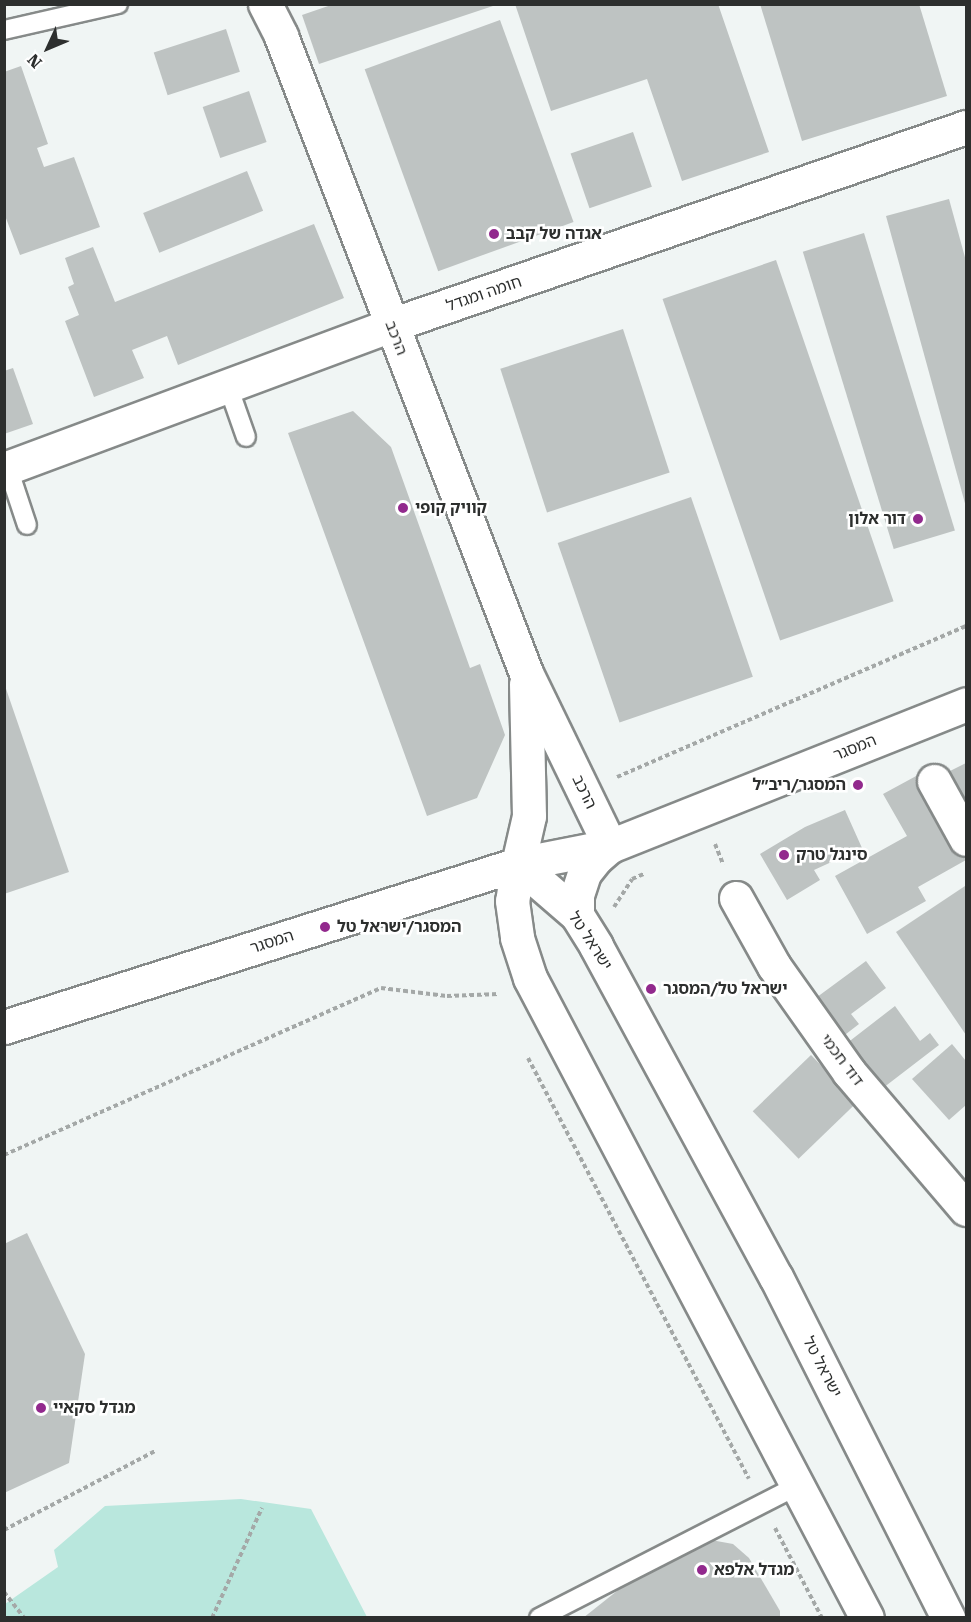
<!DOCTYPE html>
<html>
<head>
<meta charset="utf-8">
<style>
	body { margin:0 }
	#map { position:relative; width:971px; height:1622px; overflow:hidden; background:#f0f5f4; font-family:"Roboto Serif","Noto Sans Hebrew",serif }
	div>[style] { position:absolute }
	.green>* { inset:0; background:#b9e7dd }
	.building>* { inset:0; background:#bec3c2; transform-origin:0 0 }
	.path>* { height:4px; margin-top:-2px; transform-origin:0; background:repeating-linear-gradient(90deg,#a4a8a7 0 4.5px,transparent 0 7.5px) }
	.roads { filter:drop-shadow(2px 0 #868a89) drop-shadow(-2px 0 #868a89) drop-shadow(0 2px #868a89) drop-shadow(0 -2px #868a89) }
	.lane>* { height:18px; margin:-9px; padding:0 9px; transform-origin:9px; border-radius:9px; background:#fff }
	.street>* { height:33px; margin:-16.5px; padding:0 16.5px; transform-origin:16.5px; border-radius:16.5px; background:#fff }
	.secondary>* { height:33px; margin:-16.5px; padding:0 16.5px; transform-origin:16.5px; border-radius:16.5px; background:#fff }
	.dots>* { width:16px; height:16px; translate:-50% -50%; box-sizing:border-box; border:3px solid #fff; border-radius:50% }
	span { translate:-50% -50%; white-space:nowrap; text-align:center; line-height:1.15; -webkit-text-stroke:5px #fff; paint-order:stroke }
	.poi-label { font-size:16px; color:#2d2f2e; font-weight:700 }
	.left { translate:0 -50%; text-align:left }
	.right { translate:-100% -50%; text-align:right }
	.street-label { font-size:16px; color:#2d2f2e }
	.frame { position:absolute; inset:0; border:6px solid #2d2f2e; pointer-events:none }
	.north { position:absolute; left:18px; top:18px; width:60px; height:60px; -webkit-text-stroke:4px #fff; paint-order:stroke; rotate:226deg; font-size:16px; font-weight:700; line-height:24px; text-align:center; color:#2d2f2e }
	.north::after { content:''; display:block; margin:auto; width:21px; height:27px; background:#2d2f2e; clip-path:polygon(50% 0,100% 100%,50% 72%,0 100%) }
</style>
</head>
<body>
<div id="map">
	<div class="green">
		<i style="clip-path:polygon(241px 1499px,311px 1509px,367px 1617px,5px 1617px,5px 1604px,58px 1567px,54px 1550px,105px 1506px)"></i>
	</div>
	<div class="building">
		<i style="clip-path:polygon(334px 4px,496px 4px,496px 5px,319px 64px,302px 15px)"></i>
		<i style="clip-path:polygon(515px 4px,718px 4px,769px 152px,682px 181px,647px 79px,551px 111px)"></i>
		<i style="clip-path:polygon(760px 4px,919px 4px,947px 96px,802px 141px)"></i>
		<i style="left:500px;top:20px;width:215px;height:144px;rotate:70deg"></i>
		<i style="left:226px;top:29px;width:45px;height:76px;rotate:72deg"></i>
		<i style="clip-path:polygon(21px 66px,48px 144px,37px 148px,44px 167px,74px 157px,100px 227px,20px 255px,4px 213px,4px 72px)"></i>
		<i style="left:249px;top:91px;width:54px;height:49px;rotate:71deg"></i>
		<i style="left:633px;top:132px;width:58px;height:66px;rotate:71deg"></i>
		<i style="left:247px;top:171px;width:43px;height:112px;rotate:68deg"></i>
		<i style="clip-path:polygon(949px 199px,966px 261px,966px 507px,886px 216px)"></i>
		<i style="clip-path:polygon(314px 224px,344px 298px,178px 365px,167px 336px,132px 350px,144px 378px,94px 397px,65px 321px,79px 315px,68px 287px,74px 284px,65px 258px,93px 247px,115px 302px)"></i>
		<i style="left:864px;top:233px;width:311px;height:64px;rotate:73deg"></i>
		<i style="left:776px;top:260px;width:361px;height:120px;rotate:71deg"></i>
		<i style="left:623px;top:329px;width:151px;height:129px;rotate:72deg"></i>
		<i style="clip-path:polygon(13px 368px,33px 424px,4px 434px,4px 371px)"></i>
		<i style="clip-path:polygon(353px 411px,391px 447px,470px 668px,480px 664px,505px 735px,477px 798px,427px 816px,288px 433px)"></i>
		<i style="left:691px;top:497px;width:190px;height:141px;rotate:71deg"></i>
		<i style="clip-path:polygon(4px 683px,69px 872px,4px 894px)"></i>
		<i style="clip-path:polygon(966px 763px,966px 803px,950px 771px)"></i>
		<i style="clip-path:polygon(918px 775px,966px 860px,918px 887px,926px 901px,867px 934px,835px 876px,907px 836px,883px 794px)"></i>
		<i style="clip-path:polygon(845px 810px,862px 848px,814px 870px,820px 880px,787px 900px,760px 854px,805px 827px)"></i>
		<i style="clip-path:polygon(965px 886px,966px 888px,966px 1035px,896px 932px)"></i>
		<i style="clip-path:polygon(866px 961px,886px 988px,851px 1014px,859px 1024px,837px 1041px,809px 1003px)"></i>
		<i style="clip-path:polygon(895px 1006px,920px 1041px,930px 1033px,939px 1045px,883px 1088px,842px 1047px)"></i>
		<i style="clip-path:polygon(952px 1044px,966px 1061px,966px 1105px,949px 1120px,912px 1079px)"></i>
		<i style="left:811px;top:1055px;width:66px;height:81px;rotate:46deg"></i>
		<i style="clip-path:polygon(27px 1233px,85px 1354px,69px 1463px,4px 1493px,4px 1244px)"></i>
		<i style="clip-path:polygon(711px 1540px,733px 1544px,749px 1558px,780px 1611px,780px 1618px,583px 1618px,627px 1583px,680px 1551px,697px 1542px)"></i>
	</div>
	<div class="path">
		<i style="left:617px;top:777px;width:380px;rotate:-23.4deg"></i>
		<i style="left:715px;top:844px;width:22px;rotate:68deg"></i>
		<i style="left:614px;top:907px;width:33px;rotate:-57deg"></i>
		<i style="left:632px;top:879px;width:13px;rotate:-23deg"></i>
		<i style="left:528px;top:1058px;width:475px;rotate:62.3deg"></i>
		<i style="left:4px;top:1155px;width:412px;rotate:-23.9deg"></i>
		<i style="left:381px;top:988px;width:66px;rotate:6.9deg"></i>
		<i style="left:447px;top:996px;width:52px;rotate:-2.2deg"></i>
		<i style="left:775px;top:1528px;width:102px;rotate:62.4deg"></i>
		<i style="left:4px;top:1530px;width:170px;rotate:-27.6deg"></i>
		<i style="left:4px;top:1592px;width:33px;rotate:52deg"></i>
		<i style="left:212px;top:1618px;width:121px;rotate:-65.6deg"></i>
	</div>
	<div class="roads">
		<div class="lane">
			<i style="left:4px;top:30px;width:117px;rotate:-12.8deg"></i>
			<i style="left:228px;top:386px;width:54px;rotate:70.6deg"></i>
			<i style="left:8px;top:468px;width:60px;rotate:71.6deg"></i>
			<i style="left:539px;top:1618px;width:290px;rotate:-27.1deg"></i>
		</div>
		<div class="street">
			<i style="left:265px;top:4px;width:36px;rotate:63deg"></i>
			<i style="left:281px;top:36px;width:682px;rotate:68.96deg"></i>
			<i style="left:526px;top:673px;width:192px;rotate:64.1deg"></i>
			<i style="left:4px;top:469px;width:413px;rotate:-20.4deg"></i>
			<i style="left:391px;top:325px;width:608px;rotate:-19deg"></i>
			<i style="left:934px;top:781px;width:66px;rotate:61.1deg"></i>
			<i style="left:518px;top:864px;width:49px;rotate:-77.1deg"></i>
			<i style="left:529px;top:816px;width:132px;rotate:-91.3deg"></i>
			<i style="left:736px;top:898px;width:78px;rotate:60.8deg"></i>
			<i style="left:774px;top:966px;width:130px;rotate:54.7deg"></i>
			<i style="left:849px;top:1072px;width:180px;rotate:49.5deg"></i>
		</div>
		<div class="secondary">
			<i style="left:518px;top:864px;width:78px;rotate:40.8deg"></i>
			<i style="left:577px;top:915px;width:36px;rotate:58deg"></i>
			<i style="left:596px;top:946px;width:377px;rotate:61.5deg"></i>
			<i style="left:776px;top:1277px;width:382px;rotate:63.2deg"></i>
			<i style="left:518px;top:864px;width:37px;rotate:99deg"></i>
			<i style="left:512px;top:901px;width:37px;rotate:82deg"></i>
			<i style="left:517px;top:938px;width:42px;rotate:72deg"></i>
			<i style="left:530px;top:978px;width:723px;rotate:62.23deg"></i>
			<i style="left:577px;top:915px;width:20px;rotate:-90deg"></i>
			<i style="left:577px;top:895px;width:23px;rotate:-72deg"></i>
			<i style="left:584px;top:873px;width:19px;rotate:-51deg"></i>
			<i style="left:596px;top:858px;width:18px;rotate:-41deg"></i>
			<i style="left:4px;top:1027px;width:539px;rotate:-17.59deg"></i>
			<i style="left:518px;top:864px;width:94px;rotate:-11.1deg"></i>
			<i style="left:610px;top:846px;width:383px;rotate:-21.7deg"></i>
		</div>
	</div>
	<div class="dots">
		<i style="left:494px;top:234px;background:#92298d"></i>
		<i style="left:403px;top:508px;background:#92298d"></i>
		<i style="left:918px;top:519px;background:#92298d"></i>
		<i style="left:858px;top:785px;background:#92298d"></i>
		<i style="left:784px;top:855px;background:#92298d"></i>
		<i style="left:325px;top:927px;background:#92298d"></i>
		<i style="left:651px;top:989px;background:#92298d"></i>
		<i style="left:41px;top:1408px;background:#92298d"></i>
		<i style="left:702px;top:1570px;background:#92298d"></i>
	</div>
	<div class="poi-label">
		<span class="left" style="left:506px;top:234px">אגדה של קבב</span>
		<span class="left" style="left:415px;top:508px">קוויק קופי</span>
		<span class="right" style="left:906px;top:519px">דור אלון</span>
		<span class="right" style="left:846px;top:785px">המסגר/ריב״ל</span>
		<span class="left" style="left:796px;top:855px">סינגל טרק</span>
		<span class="left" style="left:337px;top:927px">המסגר/ישראל טל</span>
		<span class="left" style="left:663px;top:989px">ישראל טל/המסגר</span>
		<span class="left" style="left:53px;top:1408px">מגדל סקאיי</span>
		<span class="left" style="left:714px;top:1570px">מגדל אלפא</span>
	</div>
	<div class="street-label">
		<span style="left:484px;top:294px;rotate:-19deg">חומה ומגדל</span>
		<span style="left:396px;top:338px;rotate:69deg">הרכב</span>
		<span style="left:855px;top:748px;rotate:-22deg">המסגר</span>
		<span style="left:584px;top:792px;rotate:64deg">הרכב</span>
		<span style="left:590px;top:941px;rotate:57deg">ישראל טל</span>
		<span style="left:272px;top:942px;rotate:-18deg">המסגר</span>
		<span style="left:842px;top:1060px;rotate:53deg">דוד חכמי</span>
		<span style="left:822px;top:1367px;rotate:63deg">ישראל טל</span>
	</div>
	<div class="frame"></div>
	<div class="north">N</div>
</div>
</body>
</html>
